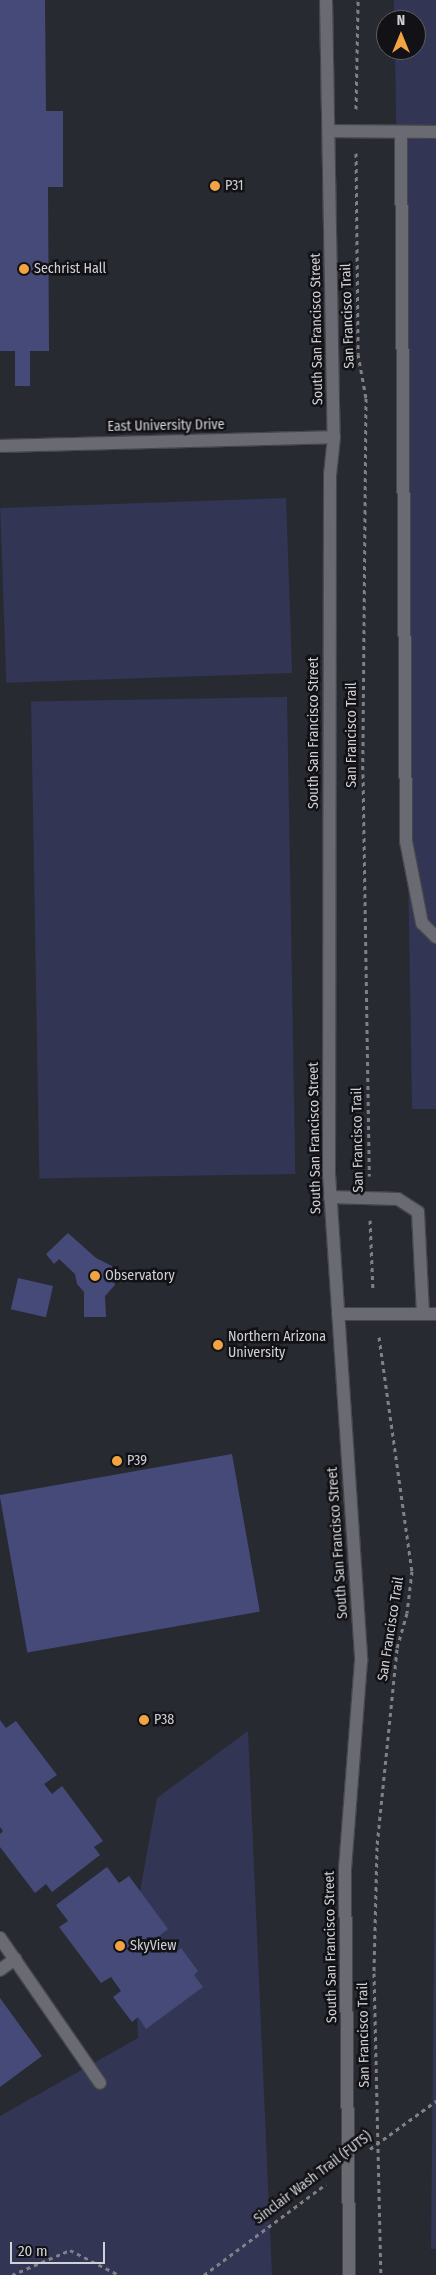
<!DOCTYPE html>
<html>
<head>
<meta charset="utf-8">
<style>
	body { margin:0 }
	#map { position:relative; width:436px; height:2275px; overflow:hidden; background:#282a31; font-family:"Fira Sans Condensed",sans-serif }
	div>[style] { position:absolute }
	.green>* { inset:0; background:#323554; transform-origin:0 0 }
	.building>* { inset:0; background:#454a78; transform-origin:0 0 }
	.path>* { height:3px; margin-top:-1.5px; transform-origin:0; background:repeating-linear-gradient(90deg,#808187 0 4px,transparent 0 8px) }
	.roads { filter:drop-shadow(1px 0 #46474d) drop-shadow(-1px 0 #46474d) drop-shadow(0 1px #46474d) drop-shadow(0 -1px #46474d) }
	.service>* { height:12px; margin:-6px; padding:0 6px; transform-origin:6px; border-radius:6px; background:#696a72 }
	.tertiary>* { height:12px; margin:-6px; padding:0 6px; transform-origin:6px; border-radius:6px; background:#696a72 }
	.dots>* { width:14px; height:14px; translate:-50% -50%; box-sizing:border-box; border:2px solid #121216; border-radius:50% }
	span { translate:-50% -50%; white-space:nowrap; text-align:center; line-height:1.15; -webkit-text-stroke:5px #121216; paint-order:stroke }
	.poi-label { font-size:14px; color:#d0d1d6 }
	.left { translate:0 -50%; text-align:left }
	.street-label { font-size:14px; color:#d0d1d6 }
	.north { position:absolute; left:376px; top:10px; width:50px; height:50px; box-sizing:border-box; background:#121216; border:1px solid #5e5e63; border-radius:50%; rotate:0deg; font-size:14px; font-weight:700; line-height:20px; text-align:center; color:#d0d1d6 }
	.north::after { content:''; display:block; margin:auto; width:18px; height:22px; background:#f3a442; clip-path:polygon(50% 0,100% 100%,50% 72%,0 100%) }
	.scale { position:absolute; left:10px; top:2242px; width:95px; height:22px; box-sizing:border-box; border:2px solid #d0d1d6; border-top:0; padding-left:6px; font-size:15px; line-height:18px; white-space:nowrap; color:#d0d1d6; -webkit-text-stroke:4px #121216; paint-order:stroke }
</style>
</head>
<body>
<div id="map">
	<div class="green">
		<i style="clip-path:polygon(394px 0,436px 0,436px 1109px,412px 1109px,395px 50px,416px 50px,416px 20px,394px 20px)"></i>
		<i style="left:286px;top:498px;width:175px;height:286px;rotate:88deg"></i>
		<i style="left:287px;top:697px;width:477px;height:256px;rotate:89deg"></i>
		<i style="clip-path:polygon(248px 1731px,272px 2275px,0 2275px,0 2116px,138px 2038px,133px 1930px,157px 1798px)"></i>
		<i style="clip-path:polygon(436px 1751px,436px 2249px,431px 2249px)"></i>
	</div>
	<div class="building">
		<i style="clip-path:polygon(0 0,45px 0,46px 111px,63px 111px,63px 187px,48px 187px,49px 351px,30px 351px,30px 386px,15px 386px,15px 351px,0 351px)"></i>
		<i style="clip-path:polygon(68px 1233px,96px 1258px,112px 1266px,115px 1285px,105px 1296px,106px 1317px,84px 1317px,84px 1292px,77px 1284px,75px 1274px,59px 1259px,54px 1264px,46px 1254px)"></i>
		<i style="left:18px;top:1278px;width:36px;height:32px;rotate:13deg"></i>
		<i style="left:232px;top:1454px;width:160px;height:236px;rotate:80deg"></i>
		<i style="clip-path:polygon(0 1720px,6px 1728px,16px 1721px,57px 1775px,44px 1784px,52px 1794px,62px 1786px,103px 1841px,94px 1847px,100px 1855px,52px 1892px,46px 1884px,35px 1893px,0 1847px,0 1834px,3px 1831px,0 1827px)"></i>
		<i style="clip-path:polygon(107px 1867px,119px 1883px,129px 1876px,168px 1929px,158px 1937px,175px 1953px,181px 1948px,198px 1971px,194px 1975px,203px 1987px,146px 2029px,138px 2017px,132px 2022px,113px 1997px,121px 1991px,111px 1977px,101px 1983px,59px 1927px,68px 1921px,56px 1905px)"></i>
		<i style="clip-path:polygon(0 1998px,42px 2056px,0 2087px)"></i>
	</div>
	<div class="path">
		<i style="left:356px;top:109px;width:109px;rotate:-88.9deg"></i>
		<i style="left:356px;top:153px;width:201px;rotate:89.4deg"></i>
		<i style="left:358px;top:354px;width:45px;rotate:79.7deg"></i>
		<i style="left:366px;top:398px;width:376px;rotate:90.5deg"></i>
		<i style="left:363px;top:774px;width:402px;rotate:89.1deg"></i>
		<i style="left:370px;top:1220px;width:71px;rotate:87.6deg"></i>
		<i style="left:379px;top:1337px;width:236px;rotate:82deg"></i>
		<i style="left:412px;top:1571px;width:42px;rotate:96.8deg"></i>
		<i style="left:407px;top:1613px;width:37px;rotate:106deg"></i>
		<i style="left:397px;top:1649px;width:199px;rotate:95.8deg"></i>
		<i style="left:377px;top:1847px;width:126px;rotate:91.4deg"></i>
		<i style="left:374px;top:1973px;width:302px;rotate:88.7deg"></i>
		<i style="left:370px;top:2149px;width:82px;rotate:-36deg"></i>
		<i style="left:12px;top:2275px;width:63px;rotate:-23.3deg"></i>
		<i style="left:70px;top:2250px;width:55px;rotate:27deg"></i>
		<i style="left:204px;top:2275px;width:152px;rotate:-36.7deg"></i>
	</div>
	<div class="roads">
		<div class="service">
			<i style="left:329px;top:131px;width:107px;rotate:0.5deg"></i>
			<i style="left:401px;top:132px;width:709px;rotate:89.6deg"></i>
			<i style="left:406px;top:841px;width:84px;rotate:79deg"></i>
			<i style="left:422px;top:923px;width:20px;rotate:45deg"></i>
			<i style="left:330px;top:1197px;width:68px;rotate:1.7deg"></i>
			<i style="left:398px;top:1199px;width:24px;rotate:33deg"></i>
			<i style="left:418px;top:1212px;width:102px;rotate:87.2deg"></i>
			<i style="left:338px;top:1314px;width:98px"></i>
			<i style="left:0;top:1938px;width:176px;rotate:55.4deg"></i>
			<i style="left:0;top:1970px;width:19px;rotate:-36deg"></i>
		</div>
		<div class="tertiary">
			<i style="left:326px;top:0;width:437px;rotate:89deg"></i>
			<i style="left:334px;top:437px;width:37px;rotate:96deg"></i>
			<i style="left:330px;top:474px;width:700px;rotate:90.08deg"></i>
			<i style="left:329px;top:1174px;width:488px;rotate:86.2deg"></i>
			<i style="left:361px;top:1661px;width:207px;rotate:94.4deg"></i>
			<i style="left:345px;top:1867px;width:408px;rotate:89.4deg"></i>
			<i style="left:0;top:446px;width:334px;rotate:-1.5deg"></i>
		</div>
	</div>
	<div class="dots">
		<i style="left:215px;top:186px;background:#f3a442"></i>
		<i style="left:24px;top:269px;background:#f3a442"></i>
		<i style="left:95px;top:1276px;background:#f3a442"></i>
		<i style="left:218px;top:1345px;background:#f3a442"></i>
		<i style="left:117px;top:1461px;background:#f3a442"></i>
		<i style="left:144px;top:1720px;background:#f3a442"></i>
		<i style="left:120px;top:1946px;background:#f3a442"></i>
	</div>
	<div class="poi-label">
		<span class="left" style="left:225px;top:186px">P31</span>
		<span class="left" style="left:34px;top:269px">Sechrist Hall</span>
		<span class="left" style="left:105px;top:1276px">Observatory</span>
		<span class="left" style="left:228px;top:1345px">Northern Arizona<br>University</span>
		<span class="left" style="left:127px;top:1461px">P39</span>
		<span class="left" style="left:154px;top:1720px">P38</span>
		<span class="left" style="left:130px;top:1946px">SkyView</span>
	</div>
	<div class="street-label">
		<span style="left:348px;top:316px;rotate:-92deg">San Francisco Trail</span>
		<span style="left:317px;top:329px;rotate:-91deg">South San Francisco Street</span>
		<span style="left:166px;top:426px;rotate:-1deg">East University Drive</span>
		<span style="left:314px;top:733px;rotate:-90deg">South San Francisco Street</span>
		<span style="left:352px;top:735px;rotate:-90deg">San Francisco Trail</span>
		<span style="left:315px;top:1138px;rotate:-91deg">South San Francisco Street</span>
		<span style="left:358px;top:1140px;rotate:-91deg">San Francisco Trail</span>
		<span style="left:338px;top:1543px;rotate:-94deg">South San Francisco Street</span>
		<span style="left:391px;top:1629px;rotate:-81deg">San Francisco Trail</span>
		<span style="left:331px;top:1947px;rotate:-91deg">South San Francisco Street</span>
		<span style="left:364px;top:2035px;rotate:-91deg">San Francisco Trail</span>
		<span style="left:313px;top:2178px;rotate:-37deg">Sinclair Wash Trail (FUTS)</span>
	</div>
	<div class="north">N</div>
	<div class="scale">20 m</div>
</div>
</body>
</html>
